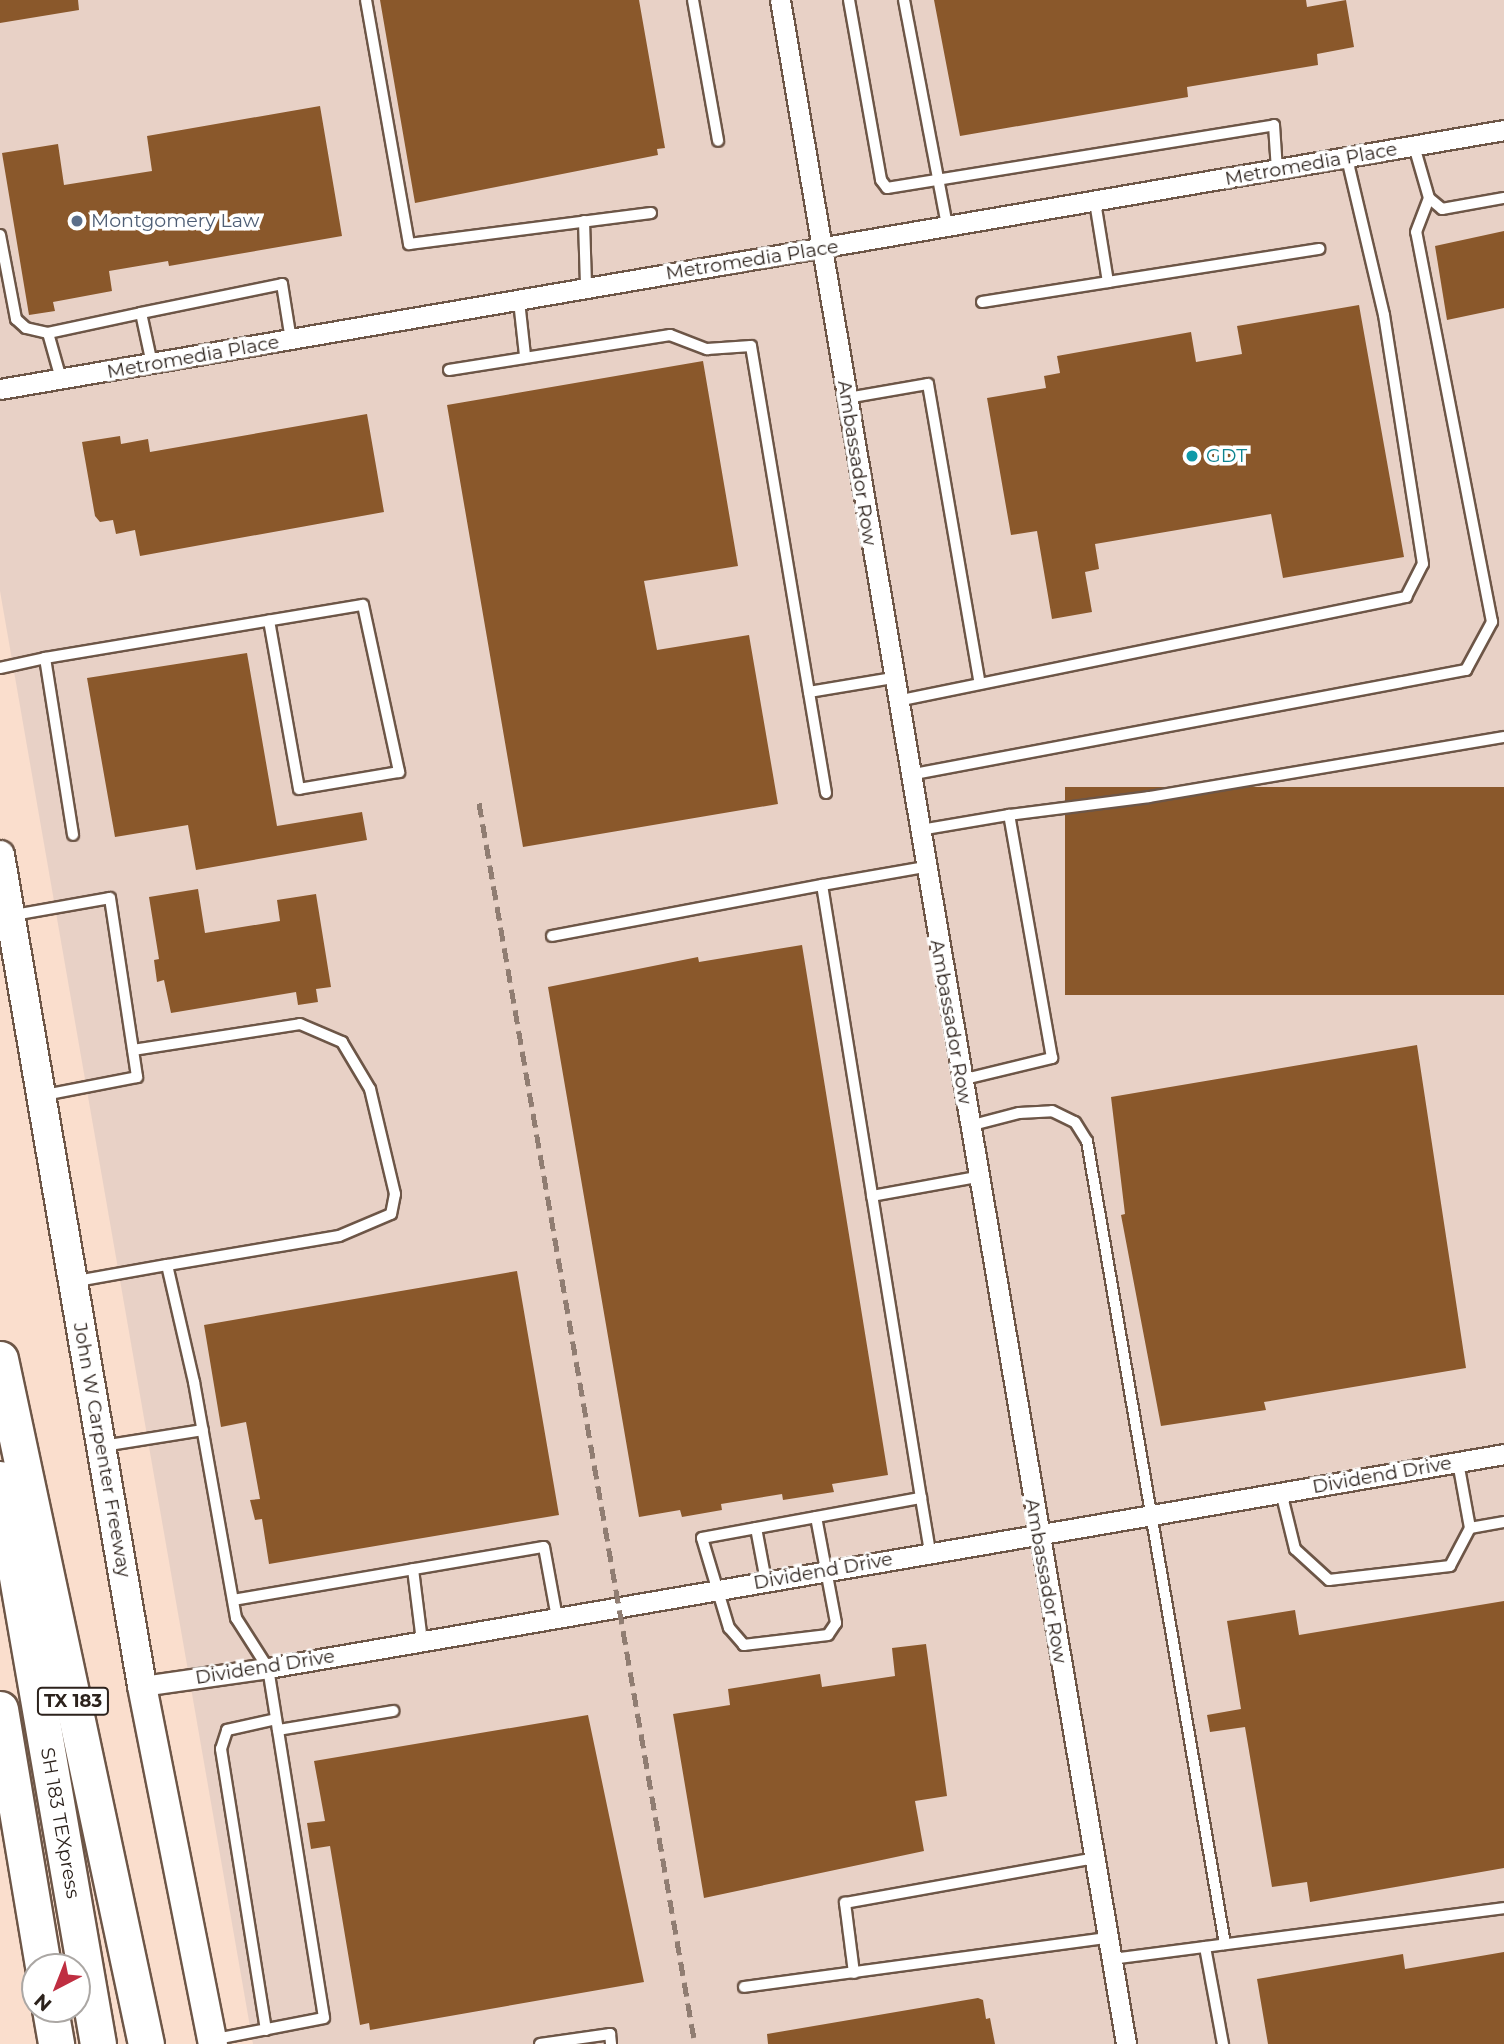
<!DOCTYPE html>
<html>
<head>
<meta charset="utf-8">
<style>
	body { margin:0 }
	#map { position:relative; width:1504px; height:2044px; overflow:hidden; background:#fadecd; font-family:Montserrat,sans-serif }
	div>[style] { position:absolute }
	.commercial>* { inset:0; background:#e8d1c6 }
	.building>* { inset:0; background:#8a582b; transform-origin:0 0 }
	.roads { filter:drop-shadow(2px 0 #6d5647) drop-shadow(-2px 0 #6d5647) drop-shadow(0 2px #6d5647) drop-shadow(0 -2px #6d5647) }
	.service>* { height:10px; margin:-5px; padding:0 5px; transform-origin:5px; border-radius:5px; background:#fff }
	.minor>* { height:19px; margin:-9.5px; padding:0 9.5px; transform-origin:9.5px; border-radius:9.5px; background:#fff }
	.secondary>* { height:28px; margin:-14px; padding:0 14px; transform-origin:14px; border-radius:14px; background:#fff }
	.motorway>* { height:35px; margin:-17.5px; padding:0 17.5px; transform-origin:17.5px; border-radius:17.5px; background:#fff }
	.rail>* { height:5px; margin-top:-2.5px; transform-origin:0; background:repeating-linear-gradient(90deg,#907d72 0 14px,transparent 0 21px) }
	.dots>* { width:19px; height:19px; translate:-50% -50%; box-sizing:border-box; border:4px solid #fff; border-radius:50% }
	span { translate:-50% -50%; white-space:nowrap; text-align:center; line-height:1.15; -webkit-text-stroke:7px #fff; paint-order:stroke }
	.shield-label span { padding:2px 5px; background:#fff; border:2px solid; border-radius:5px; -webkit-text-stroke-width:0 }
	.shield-label { font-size:18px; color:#2c221c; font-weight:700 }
	.street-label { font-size:19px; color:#2c221c }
	.service-label { font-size:19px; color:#4e5e75 }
	.left { translate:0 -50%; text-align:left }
	.culture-label { font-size:19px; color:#0d838f }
	.north { position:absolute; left:21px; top:1953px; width:70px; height:70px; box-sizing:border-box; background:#fff; border:2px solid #aba7a4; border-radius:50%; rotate:222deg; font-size:19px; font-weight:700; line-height:28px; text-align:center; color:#2c221c }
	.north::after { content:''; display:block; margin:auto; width:24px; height:32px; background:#bf2e41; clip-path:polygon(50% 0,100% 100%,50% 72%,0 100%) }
</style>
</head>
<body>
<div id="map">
	<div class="commercial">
		<i style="clip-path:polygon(0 0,1504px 0,1504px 2044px,253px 2044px,0 591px)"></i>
	</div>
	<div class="building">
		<i style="clip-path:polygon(0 0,78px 0,79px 10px,0 23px)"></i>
		<i style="clip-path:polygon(380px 0,639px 0,665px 148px,657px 149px,658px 155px,415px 203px)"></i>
		<i style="clip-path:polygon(934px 0,1306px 0,1307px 7px,1346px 0,1354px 47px,1317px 54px,1318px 65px,1187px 87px,1188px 97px,960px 136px)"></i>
		<i style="clip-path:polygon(320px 106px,342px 236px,169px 266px,168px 261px,109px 271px,112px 291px,53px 302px,55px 311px,29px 315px,2px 153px,58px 144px,64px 185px,152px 171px,147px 136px)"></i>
		<i style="clip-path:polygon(1504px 231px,1504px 308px,1447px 320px,1435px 246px)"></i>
		<i style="clip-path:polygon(1359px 305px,1404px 557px,1283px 578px,1271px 514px,1095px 544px,1099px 569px,1085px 572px,1092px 612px,1052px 619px,1037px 531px,1011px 535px,987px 398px,1046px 388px,1044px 376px,1060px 373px,1057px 356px,1191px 332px,1196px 362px,1242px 354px,1237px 326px)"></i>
		<i style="clip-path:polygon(703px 361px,738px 566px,644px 581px,657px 650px,749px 635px,778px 804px,523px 847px,447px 405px)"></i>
		<i style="clip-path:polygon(367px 414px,384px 512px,140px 556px,135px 530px,116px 534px,113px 520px,100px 522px,95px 516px,82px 442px,120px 436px,121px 444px,148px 439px,150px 452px)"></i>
		<i style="clip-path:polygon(247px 653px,277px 826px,362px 812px,367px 840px,196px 870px,188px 825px,115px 837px,87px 678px)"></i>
		<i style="left:1504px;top:787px;width:208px;height:439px;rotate:90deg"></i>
		<i style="clip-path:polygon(198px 889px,205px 933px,280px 921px,277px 900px,316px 894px,331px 987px,316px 989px,318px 1002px,298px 1005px,296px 992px,171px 1013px,164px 980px,157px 982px,154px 960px,159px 959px,149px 897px)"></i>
		<i style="clip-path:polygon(802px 945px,888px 1475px,832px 1484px,834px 1492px,783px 1500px,782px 1494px,721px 1504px,722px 1510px,682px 1517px,680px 1510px,639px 1517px,548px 987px,698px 957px,699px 962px)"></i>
		<i style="clip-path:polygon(1417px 1045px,1466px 1368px,1264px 1402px,1266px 1410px,1161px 1426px,1121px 1215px,1125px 1214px,1111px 1097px)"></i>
		<i style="clip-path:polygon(517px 1271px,559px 1515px,269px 1564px,262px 1519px,255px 1520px,250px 1500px,260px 1499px,246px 1422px,221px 1427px,204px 1325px)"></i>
		<i style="clip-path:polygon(1504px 1601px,1504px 1868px,1310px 1902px,1307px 1882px,1272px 1887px,1245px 1727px,1210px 1732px,1207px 1715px,1241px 1709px,1227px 1621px,1295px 1610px,1299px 1635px)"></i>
		<i style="clip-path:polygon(926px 1644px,947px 1796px,915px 1801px,924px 1851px,704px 1898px,673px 1714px,730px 1705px,728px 1689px,820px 1674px,822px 1687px,895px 1676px,892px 1648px)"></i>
		<i style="clip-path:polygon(588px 1715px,644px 1982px,370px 2030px,369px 2023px,360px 2025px,330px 1846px,311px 1849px,307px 1823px,325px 1821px,314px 1761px)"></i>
		<i style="clip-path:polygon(1504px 1952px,1504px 2044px,1268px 2044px,1257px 1979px,1403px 1954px,1405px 1969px)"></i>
		<i style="clip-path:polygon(978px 1998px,983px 2000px,986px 2019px,990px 2018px,995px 2044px,768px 2044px,767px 2034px)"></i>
	</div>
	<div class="roads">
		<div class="service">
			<i style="left:366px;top:0;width:248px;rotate:80deg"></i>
			<i style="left:409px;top:244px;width:244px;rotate:-7.3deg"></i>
			<i style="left:693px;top:0;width:143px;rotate:79.9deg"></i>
			<i style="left:849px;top:0;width:183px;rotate:79.9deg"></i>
			<i style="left:881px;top:180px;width:10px;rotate:53deg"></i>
			<i style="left:887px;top:188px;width:392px;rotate:-9.2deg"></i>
			<i style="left:1274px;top:125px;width:45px;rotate:86.2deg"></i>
			<i style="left:904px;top:0;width:230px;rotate:79.2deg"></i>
			<i style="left:1414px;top:146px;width:54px;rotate:73.9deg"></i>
			<i style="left:1429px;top:198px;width:17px;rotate:40deg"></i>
			<i style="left:1442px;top:209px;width:63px;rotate:-10.1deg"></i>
			<i style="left:584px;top:221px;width:65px;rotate:88.2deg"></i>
			<i style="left:0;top:235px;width:86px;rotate:79.2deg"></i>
			<i style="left:16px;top:319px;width:13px;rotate:42deg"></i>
			<i style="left:26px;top:328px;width:23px;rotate:13deg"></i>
			<i style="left:48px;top:333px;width:48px;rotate:74.2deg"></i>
			<i style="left:1108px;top:282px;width:214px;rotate:-8.9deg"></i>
			<i style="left:519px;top:301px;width:54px;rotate:83.7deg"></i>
			<i style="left:982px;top:302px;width:128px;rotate:-9deg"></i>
			<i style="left:1108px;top:282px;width:81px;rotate:-99.2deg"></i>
			<i style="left:141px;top:313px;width:144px;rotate:-11.6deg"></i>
			<i style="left:282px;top:284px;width:57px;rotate:80.9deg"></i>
			<i style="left:48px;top:333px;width:95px;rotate:-12.1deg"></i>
			<i style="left:141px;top:313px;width:52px;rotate:77.8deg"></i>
			<i style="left:449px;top:370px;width:224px;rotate:-9deg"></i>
			<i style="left:670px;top:335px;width:40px;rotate:21deg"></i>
			<i style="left:707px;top:349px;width:44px;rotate:-3.9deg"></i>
			<i style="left:751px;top:346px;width:351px;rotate:80.5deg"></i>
			<i style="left:847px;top:398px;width:82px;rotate:-9.8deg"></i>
			<i style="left:928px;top:384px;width:304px;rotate:80.2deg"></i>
			<i style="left:45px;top:658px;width:322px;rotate:-9.5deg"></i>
			<i style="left:363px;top:605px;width:171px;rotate:77.8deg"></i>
			<i style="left:399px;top:772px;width:101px;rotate:170.4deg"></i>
			<i style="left:299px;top:789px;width:171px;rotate:-100.1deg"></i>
			<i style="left:0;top:668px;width:46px;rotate:-12.5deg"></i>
			<i style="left:45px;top:658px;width:179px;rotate:81deg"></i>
			<i style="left:897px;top:701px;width:520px;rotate:-11.55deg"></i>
			<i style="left:1406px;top:597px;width:37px;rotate:-63deg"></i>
			<i style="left:1423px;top:564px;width:252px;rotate:-98.9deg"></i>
			<i style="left:1384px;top:315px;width:161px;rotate:-103.3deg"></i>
			<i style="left:909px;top:775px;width:567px;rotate:-10.68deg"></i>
			<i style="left:1466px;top:670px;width:55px;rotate:-61.6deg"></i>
			<i style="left:1492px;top:622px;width:397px;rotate:-101deg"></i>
			<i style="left:1416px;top:232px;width:36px;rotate:-69deg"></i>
			<i style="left:826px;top:793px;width:102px;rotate:-99.6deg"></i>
			<i style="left:809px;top:692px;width:85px;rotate:-9.5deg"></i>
			<i style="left:920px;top:830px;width:90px;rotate:-9.6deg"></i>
			<i style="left:14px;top:915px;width:97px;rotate:-10deg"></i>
			<i style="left:110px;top:898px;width:181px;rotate:81.4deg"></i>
			<i style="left:137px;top:1077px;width:95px;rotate:169deg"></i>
			<i style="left:552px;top:936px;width:275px;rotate:-10.7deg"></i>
			<i style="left:133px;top:1050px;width:169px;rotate:-8.8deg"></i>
			<i style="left:300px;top:1024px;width:46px;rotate:23.2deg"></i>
			<i style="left:342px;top:1042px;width:55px;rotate:59.2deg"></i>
			<i style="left:370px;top:1089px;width:108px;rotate:76.6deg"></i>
			<i style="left:395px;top:1194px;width:20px;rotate:101deg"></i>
			<i style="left:391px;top:1214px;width:56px;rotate:157.1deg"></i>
			<i style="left:339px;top:1236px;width:174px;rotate:170.4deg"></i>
			<i style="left:961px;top:1080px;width:94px;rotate:-13.6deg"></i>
			<i style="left:1052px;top:1058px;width:247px;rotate:-100deg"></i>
			<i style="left:1009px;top:815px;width:141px;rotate:-7.3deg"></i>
			<i style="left:1149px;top:797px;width:360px;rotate:-9.6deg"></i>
			<i style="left:969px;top:1126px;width:52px;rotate:-14.6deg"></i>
			<i style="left:1019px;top:1113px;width:33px;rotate:-3deg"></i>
			<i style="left:1052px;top:1111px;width:25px;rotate:26deg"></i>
			<i style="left:1075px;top:1122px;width:22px;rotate:58deg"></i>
			<i style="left:1087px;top:1141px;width:815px;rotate:80.25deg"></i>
			<i style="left:872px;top:1196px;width:107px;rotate:-10.3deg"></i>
			<i style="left:77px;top:1281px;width:91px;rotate:-10.1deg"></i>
			<i style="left:167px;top:1265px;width:120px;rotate:77deg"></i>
			<i style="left:194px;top:1382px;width:240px;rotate:79.9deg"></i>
			<i style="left:236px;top:1618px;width:59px;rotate:57.4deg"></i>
			<i style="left:268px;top:1668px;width:354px;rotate:80.9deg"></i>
			<i style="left:324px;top:2018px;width:110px;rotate:169deg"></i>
			<i style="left:103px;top:1446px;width:101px;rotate:-9.1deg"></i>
			<i style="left:1458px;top:1462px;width:67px;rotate:79.7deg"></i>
			<i style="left:1281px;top:1492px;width:59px;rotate:76.2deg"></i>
			<i style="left:1295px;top:1549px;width:46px;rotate:42.4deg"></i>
			<i style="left:1329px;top:1580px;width:122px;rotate:-6.6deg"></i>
			<i style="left:1450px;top:1566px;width:43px;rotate:-62.2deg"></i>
			<i style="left:1470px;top:1528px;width:35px;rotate:-10deg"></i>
			<i style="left:921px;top:1498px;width:55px;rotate:80.5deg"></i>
			<i style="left:816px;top:1517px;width:108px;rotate:79.3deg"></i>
			<i style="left:836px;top:1623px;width:14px;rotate:124deg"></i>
			<i style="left:828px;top:1635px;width:85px;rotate:173.2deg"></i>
			<i style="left:744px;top:1645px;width:23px;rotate:-131deg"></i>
			<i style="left:729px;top:1628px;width:94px;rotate:-106.7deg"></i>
			<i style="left:702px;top:1538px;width:223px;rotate:-10.4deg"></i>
			<i style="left:921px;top:1498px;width:621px;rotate:-99.17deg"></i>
			<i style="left:822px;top:885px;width:105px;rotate:-9.9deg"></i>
			<i style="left:756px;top:1528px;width:54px;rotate:79.3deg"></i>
			<i style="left:413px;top:1569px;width:73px;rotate:82.9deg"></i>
			<i style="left:233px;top:1600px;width:315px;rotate:-9.7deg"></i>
			<i style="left:544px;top:1547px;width:72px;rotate:79.6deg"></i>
			<i style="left:278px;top:1730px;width:117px;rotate:-9.4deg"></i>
			<i style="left:1205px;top:1947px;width:99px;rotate:79.5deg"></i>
			<i style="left:1112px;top:1959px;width:395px;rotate:-7.4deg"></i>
			<i style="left:854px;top:1973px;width:71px;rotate:-97.3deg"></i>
			<i style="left:845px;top:1903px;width:253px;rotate:-10.2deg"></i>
			<i style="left:744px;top:1987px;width:367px;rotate:-7.7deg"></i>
			<i style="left:266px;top:2030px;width:285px;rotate:-99.1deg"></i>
			<i style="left:221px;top:1749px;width:20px;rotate:-72deg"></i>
			<i style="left:227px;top:1730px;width:50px;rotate:-12.7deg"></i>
			<i style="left:540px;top:2044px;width:71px;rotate:-8.1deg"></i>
			<i style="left:610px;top:2034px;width:10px;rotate:84deg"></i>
		</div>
		<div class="minor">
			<i style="left:780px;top:0;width:2073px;rotate:80.39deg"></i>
			<i style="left:0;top:389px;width:1526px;rotate:-9.77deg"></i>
			<i style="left:142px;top:1686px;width:127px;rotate:-8.1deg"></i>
			<i style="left:268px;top:1668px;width:1254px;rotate:-9.82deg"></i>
		</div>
		<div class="secondary">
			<i style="left:0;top:855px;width:843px;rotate:80.3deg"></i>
			<i style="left:142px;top:1686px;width:365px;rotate:78.8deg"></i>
		</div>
		<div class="motorway">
			<i style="left:0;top:1359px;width:700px;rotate:77.97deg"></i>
			<i style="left:0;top:1479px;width:573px;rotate:80.16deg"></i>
			<i style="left:0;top:1709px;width:262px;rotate:80.5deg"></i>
			<i style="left:50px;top:2009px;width:36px;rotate:80deg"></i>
		</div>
	</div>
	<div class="rail">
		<i style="left:479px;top:803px;width:1260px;rotate:80.13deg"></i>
	</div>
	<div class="dots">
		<i style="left:77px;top:221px;background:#5c6f8a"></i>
		<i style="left:1192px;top:456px;background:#0f9aa8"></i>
	</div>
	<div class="shield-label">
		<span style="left:73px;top:1701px">TX 183</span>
	</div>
	<div class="street-label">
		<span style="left:1311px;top:164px;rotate:-10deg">Metromedia Place</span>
		<span style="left:752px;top:260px;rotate:-9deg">Metromedia Place</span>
		<span style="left:193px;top:357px;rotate:-10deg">Metromedia Place</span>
		<span style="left:857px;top:463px;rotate:81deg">Ambassador Row</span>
		<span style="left:951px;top:1022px;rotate:80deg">Ambassador Row</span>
		<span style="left:102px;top:1450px;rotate:80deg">John W Carpenter Freeway</span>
		<span style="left:1382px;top:1475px;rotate:-10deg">Dividend Drive</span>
		<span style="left:823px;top:1571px;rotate:-10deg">Dividend Drive</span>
		<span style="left:1046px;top:1581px;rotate:80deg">Ambassador Row</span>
		<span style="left:265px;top:1667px;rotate:-9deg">Dividend Drive</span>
		<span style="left:60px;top:1823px;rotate:80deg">SH 183 TEXpress</span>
	</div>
	<div class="service-label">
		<span class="left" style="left:91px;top:221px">Montgomery Law</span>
	</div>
	<div class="culture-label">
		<span class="left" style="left:1206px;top:456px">GDT</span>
	</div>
	<div class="north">N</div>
</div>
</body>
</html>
